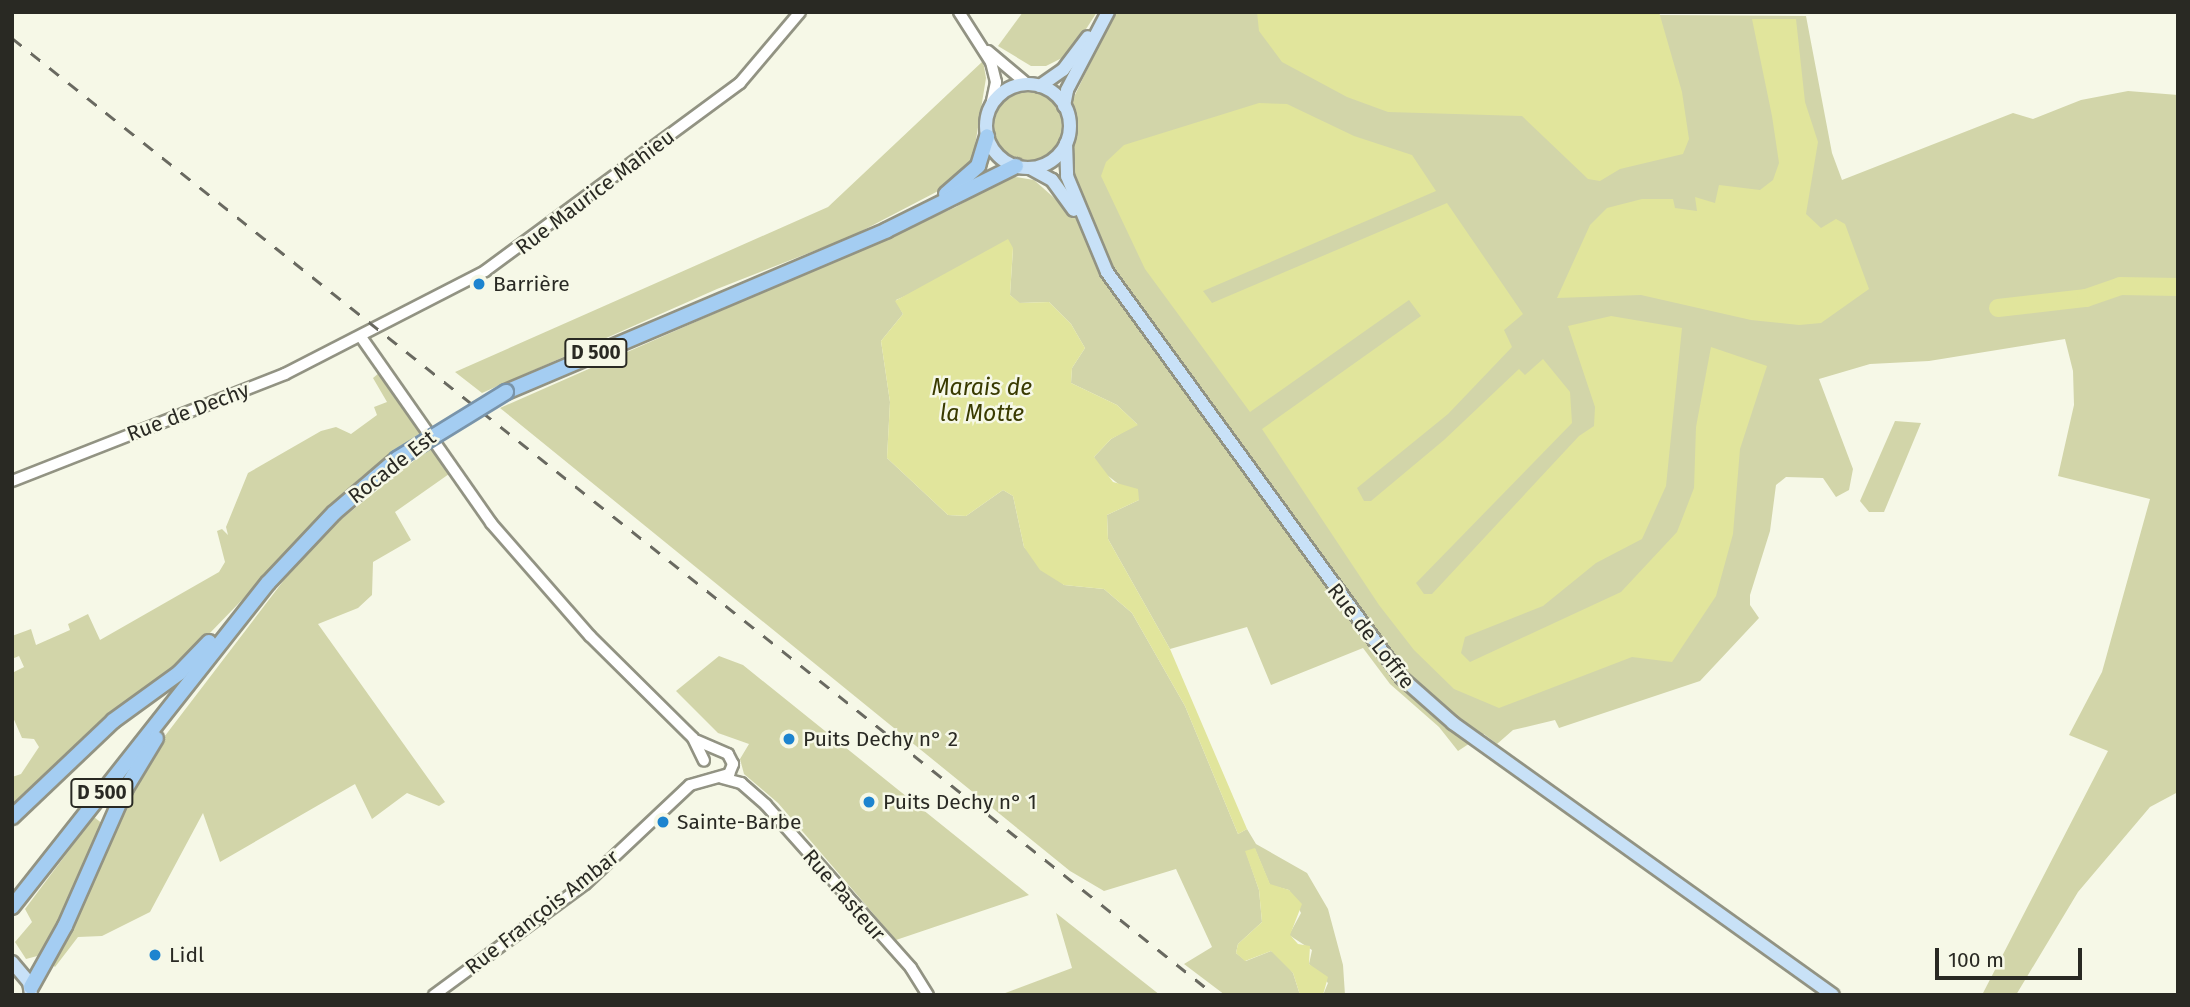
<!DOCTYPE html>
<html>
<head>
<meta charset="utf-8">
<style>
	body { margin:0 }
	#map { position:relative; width:2190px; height:1007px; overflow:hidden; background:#f6f8e7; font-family:"Fira Sans",sans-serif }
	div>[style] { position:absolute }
	.green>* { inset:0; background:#d2d5a9 }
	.round { border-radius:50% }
	.water>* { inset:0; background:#e1e59c }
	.river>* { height:18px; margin:-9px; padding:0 9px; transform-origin:9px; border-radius:9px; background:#e1e59c }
	.roads { filter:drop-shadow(2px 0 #929383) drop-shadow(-2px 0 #929383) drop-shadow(0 2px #929383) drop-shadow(0 -2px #929383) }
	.minor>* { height:10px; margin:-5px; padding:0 5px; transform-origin:5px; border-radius:5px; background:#fff }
	.major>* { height:12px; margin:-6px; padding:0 6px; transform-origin:6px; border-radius:6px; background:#c8e1f7 }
	.major>.ring { margin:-6px; padding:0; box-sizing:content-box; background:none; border:12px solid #c8e1f7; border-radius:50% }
	.highway>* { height:14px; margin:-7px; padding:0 7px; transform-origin:7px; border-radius:7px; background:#a4cdf2 }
	.rail>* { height:2.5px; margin-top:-1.25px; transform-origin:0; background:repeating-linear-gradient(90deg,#696960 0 12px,transparent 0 24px) }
	.bridges { filter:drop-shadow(2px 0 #7994aa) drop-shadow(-2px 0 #7994aa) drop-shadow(0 2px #7994aa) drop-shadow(0 -2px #7994aa) }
	.highway-bridge>* { height:14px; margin:-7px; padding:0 7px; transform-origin:7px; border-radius:7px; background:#a4cdf2 }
	.dots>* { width:19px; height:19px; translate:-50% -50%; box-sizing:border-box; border:4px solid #f6f8e7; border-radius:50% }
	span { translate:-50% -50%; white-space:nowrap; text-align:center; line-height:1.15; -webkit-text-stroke:5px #f6f8e7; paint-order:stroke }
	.shield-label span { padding:2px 5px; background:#f6f8e7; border:2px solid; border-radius:5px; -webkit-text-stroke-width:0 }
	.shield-label { font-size:19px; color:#292923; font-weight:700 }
	.street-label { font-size:21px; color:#292923 }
	.poi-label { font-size:21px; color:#292923 }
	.left { translate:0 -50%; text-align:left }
	.water-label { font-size:23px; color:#393a00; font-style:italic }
	.frame { position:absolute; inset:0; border:14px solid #292923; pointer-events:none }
	.scale { position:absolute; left:1935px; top:948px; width:147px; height:32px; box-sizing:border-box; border:4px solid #292923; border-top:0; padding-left:9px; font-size:21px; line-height:24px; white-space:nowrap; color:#292923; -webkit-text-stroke:5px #f6f8e7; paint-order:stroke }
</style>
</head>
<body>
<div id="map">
	<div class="green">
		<i style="clip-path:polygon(1023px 12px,1097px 12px,1070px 54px,1046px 66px,1031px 66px,998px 46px)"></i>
		<i style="clip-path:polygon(1115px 12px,1806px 16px,1832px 153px,1842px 180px,2013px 113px,2033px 119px,2081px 100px,2128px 91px,2178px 95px,2178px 792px,2150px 807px,2078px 892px,2016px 995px,1982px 995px,2108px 751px,2069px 735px,2102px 672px,2150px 499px,2058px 476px,2074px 405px,2073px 371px,2065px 339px,1929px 361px,1870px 364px,1819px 379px,1853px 469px,1849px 490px,1836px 497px,1823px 478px,1786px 477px,1776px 485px,1770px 531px,1750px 595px,1750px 605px,1759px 618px,1700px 681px,1559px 728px,1555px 720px,1513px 730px,1497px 744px,1484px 734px,1458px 751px,1439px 727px,1390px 684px,1363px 648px,1271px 685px,1247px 627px,1170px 649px,1108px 539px,1107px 515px,1139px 500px,1098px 468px,1094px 457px,1111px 439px,1137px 424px,1117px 405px,1071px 383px,1072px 368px,1085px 348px,1071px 324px,1049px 302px,1019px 303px,1010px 295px,1013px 249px,896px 300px,903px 314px,881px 341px,890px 402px,887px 458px,948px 515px,966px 516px,1003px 490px,1013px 496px,1024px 547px,1064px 585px,1104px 589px,1132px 613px,1185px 706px,1238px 834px,1247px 829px,1256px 844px,1307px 873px,1328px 909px,1343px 965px,1345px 995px,1323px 995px,1328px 983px,1309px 964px,1312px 950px,1289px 935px,1301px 913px,1289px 890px,1270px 885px,1255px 849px,1246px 852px,1259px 890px,1262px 922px,1238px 944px,1236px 953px,1246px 961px,1271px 951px,1279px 955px,1293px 973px,1300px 995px,1225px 995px,1184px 964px,1212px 947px,1176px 869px,1104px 891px,1070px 871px,500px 408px,956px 207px,1009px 176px,1034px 180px,1060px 203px,1074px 152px,1073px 99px)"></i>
		<i style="clip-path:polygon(983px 61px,986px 78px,973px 158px,942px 189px,852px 236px,717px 289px,482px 393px,455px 372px,828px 207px)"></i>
		<i class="round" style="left:994px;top:92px;width:68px;height:68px"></i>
		<i style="clip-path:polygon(379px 373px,421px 433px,361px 477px,177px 667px,12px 809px,12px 777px,21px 774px,39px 747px,34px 739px,22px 738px,12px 715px,12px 673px,24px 667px,19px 656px,12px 659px,12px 636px,31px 629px,36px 645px,70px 630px,68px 624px,88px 614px,100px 640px,219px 572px,225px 562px,217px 531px,222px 529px,228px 535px,226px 527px,248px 473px,321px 431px,336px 427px,351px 434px,377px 415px,374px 407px,387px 402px,373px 378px)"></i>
		<i style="clip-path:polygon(1895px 421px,1921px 423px,1884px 512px,1869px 512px,1860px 501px)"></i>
		<i style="clip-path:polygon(431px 447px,449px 474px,395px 512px,411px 540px,373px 562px,372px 595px,358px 608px,318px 624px,445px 802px,439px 806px,407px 793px,372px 819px,355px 784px,220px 862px,203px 813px,150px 912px,102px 936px,78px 937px,55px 967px,49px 961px,75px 924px,134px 784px,158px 745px,284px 580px,334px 525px)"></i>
		<i style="clip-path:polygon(719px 656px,743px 665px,1029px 895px,896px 940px,778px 803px,744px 774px,740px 759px,749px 744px,718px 733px,676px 691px)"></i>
		<i style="clip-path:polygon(94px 817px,104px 825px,65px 917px,41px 955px,26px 959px,15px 942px,32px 922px,25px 909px)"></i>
		<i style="clip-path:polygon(1056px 913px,1160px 995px,1000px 995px,1072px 968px)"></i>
	</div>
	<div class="water">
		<i style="clip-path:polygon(1257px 12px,1659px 12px,1682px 92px,1689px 139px,1683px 154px,1620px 169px,1600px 181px,1588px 179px,1522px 116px,1388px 112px,1347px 97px,1282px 62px,1259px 31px)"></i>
		<i style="clip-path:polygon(1752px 19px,1796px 19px,1805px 102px,1818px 142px,1806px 214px,1821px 228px,1836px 219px,1845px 224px,1869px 289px,1821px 323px,1799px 325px,1751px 320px,1641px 295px,1557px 298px,1590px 225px,1607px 208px,1642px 199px,1673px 199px,1675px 208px,1697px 211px,1695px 197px,1715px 203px,1719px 185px,1760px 190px,1773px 180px,1779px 163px,1772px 116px)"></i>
		<i style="clip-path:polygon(1259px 103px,1287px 104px,1354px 136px,1412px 155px,1436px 191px,1203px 291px,1212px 303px,1447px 203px,1523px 314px,1504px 330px,1512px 347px,1448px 414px,1357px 488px,1364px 501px,1371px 501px,1444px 440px,1519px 369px,1525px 375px,1543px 359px,1570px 392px,1572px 423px,1416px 583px,1424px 594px,1432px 594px,1579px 436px,1594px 426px,1595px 407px,1568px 326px,1611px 316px,1682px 328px,1666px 486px,1642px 539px,1596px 563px,1543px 606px,1465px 637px,1461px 653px,1470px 662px,1621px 592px,1677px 532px,1694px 488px,1696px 427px,1711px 347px,1767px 366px,1740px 449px,1733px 534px,1716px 596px,1672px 662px,1632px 657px,1499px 708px,1454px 689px,1414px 650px,1379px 605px,1262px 429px,1421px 316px,1409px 300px,1250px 412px,1145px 269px,1101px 176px,1106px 162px,1124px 145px)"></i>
		<i style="clip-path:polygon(1008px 239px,1013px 248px,1010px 295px,1020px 303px,1049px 302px,1071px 324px,1085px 348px,1072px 368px,1071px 383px,1117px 405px,1138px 425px,1111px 439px,1094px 457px,1113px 482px,1138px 489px,1139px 500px,1107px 515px,1108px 539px,1170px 649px,1247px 829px,1238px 834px,1185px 706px,1132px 613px,1104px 589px,1064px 585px,1040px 570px,1024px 547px,1013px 496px,1003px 490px,966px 516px,948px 515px,887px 458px,890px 402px,881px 341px,903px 314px,895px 301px)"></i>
		<i style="clip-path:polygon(1255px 848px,1270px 884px,1289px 890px,1302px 904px,1290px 935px,1298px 944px,1310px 946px,1309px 964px,1328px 977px,1323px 995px,1300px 995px,1293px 973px,1271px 951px,1245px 961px,1236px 953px,1238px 944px,1262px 922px,1259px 890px,1245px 851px)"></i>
	</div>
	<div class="river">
		<i style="left:1998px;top:308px;width:89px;rotate:-6.5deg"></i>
		<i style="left:2086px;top:298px;width:36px;rotate:-19deg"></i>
		<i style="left:2120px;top:286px;width:58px;rotate:1deg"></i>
	</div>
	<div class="roads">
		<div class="minor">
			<i style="left:959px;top:12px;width:59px;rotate:57.4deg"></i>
			<i style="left:991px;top:62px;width:21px;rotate:76deg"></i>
			<i style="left:996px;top:82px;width:24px;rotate:102deg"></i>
			<i style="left:988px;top:51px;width:51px;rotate:40.2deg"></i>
			<i style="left:361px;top:337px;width:227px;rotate:55deg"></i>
			<i style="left:491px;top:523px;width:150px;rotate:48.8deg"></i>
			<i style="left:590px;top:636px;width:145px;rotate:44.7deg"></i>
			<i style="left:693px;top:738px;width:25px;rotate:64deg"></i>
			<i style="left:12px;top:481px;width:293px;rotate:-21.4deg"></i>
			<i style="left:285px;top:374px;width:225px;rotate:-27.2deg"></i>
			<i style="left:485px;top:271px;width:317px;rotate:-36.4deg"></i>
			<i style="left:740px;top:83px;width:93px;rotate:-49.8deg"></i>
			<i style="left:722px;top:778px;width:20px;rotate:15deg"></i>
			<i style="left:741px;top:783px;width:33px;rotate:41deg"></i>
			<i style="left:766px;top:805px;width:218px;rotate:48.3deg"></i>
			<i style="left:911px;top:968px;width:32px;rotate:58deg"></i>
			<i style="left:434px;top:995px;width:187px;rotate:-36.3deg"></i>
			<i style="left:585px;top:884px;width:144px;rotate:-43.3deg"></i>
			<i style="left:690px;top:785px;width:41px;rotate:-15.8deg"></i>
			<i style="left:729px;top:774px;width:11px;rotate:-68deg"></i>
			<i style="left:733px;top:764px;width:11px;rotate:-117deg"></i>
			<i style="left:728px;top:754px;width:34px;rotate:-157deg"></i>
		</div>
		<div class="major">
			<i class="ring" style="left:986px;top:84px;width:72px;height:72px"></i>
			<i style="left:1040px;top:86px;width:28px;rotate:-35deg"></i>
			<i style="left:1063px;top:70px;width:41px;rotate:-52.9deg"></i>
			<i style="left:1064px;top:106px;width:16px;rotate:-79deg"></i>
			<i style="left:1067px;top:90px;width:88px;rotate:-62.3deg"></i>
			<i style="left:1066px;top:143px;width:33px;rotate:88deg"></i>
			<i style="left:1067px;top:176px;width:104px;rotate:67.4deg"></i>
			<i style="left:1107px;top:272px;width:502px;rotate:54deg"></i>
			<i style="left:1402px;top:678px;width:68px;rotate:41.4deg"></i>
			<i style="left:1453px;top:723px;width:467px;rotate:35.6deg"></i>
			<i style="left:1030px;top:168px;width:25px;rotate:29deg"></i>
			<i style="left:1052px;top:180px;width:37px;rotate:54deg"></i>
			<i style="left:12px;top:962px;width:26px;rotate:50deg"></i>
			<i style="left:29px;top:982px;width:13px;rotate:81deg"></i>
		</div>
		<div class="highway">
			<i style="left:946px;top:194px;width:43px;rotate:-41.2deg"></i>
			<i style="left:978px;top:166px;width:31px;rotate:-73deg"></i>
			<i style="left:506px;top:392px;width:414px;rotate:-23deg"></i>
			<i style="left:887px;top:230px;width:144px;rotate:-26.4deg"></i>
			<i style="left:12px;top:817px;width:139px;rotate:-43.5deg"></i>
			<i style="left:113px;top:721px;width:82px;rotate:-36deg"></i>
			<i style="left:179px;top:673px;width:43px;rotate:-45.9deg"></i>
			<i style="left:12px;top:907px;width:413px;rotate:-51.7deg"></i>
			<i style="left:268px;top:583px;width:96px;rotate:-46.7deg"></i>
			<i style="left:334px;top:513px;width:83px;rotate:-40.6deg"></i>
			<i style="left:31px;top:987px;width:70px;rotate:-60.9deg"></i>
			<i style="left:65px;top:926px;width:151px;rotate:-66.2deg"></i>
			<i style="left:126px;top:788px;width:58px;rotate:-59deg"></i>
		</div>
	</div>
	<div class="rail">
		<i style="left:12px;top:38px;width:1537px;rotate:38.5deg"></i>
	</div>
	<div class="bridges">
		<div class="highway-bridge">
			<i style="left:397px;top:459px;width:128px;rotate:-31.6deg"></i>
		</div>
	</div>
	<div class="dots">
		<i style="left:479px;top:284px;background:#1d84cf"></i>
		<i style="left:789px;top:739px;background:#1d84cf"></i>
		<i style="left:869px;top:802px;background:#1d84cf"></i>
		<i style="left:663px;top:822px;background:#1d84cf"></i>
		<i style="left:155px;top:955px;background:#1d84cf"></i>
	</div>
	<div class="shield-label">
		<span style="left:596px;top:353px">D 500</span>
		<span style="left:102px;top:793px">D 500</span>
	</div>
	<div class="street-label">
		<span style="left:595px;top:192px;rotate:-37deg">Rue Maurice Mahieu</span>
		<span style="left:188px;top:412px;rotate:-21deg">Rue de Dechy</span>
		<span style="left:392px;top:467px;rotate:-38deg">Rocade Est</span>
		<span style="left:1371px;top:636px;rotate:52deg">Rue de Loffre</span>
		<span style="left:844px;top:895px;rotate:49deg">Rue Pasteur</span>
		<span style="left:542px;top:912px;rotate:-38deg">Rue François Ambar</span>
	</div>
	<div class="poi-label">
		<span class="left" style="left:493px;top:284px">Barrière</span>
		<span class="left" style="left:803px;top:739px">Puits Dechy n° 2</span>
		<span class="left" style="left:883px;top:802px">Puits Dechy n° 1</span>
		<span class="left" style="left:677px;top:822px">Sainte-Barbe</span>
		<span class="left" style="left:169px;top:955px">Lidl</span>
	</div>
	<div class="water-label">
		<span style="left:982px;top:400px">Marais de<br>la Motte</span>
	</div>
	<div class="frame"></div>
	<div class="scale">100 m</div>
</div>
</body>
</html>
